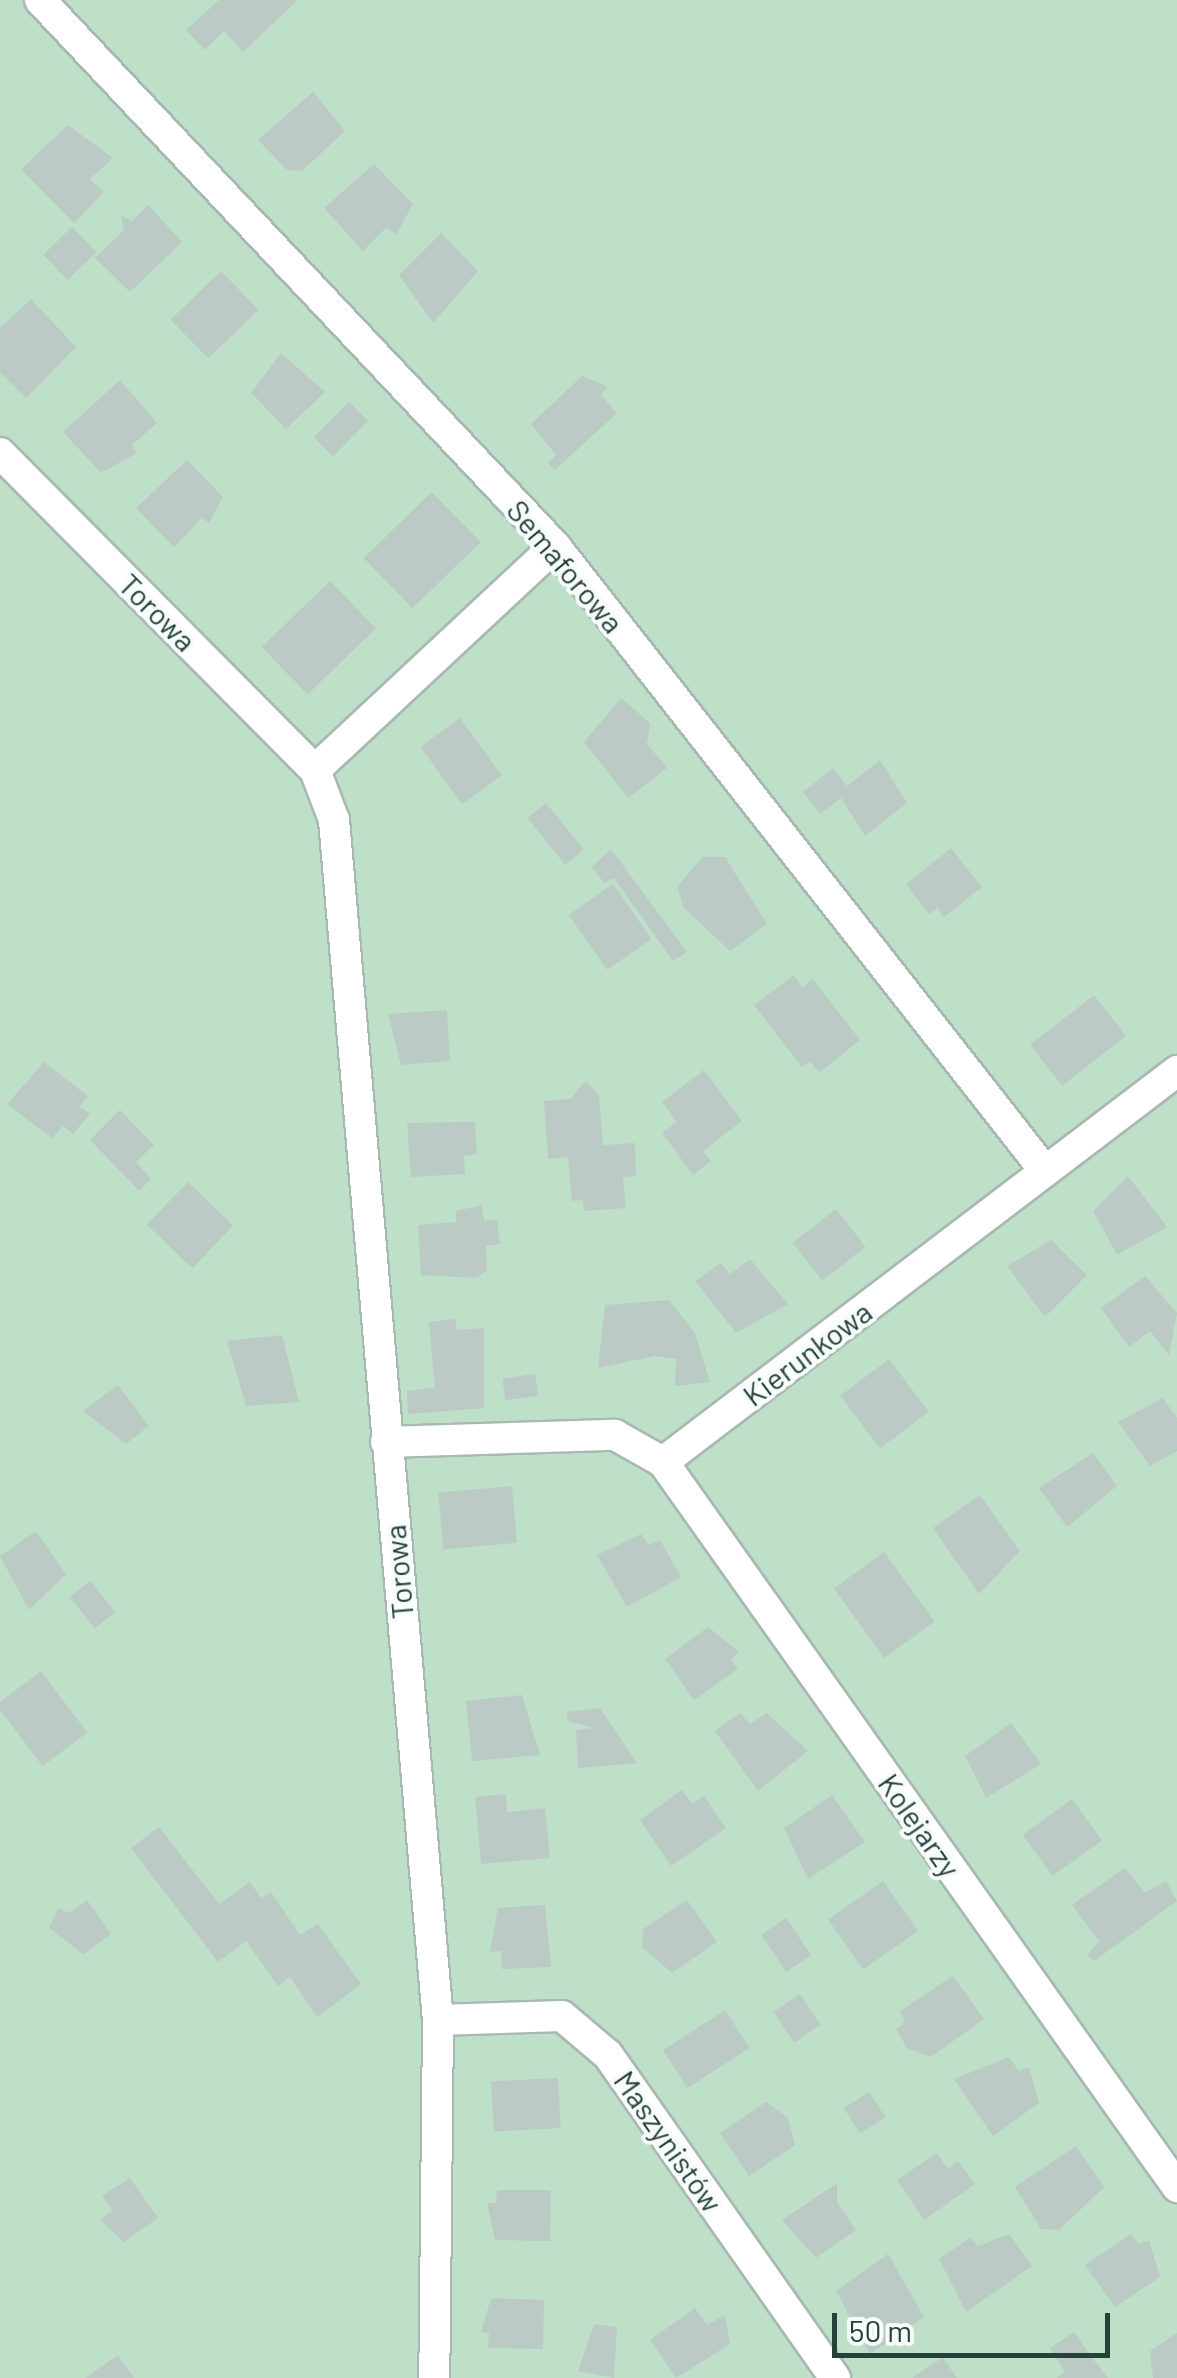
<!DOCTYPE html>
<html>
<head>
<meta charset="utf-8">
<style>
	body { margin:0 }
	#map { position:relative; width:1177px; height:2378px; overflow:hidden; background:#e6efeb; font-family:Barlow,sans-serif }
	div>[style] { position:absolute }
	.green>* { inset:0; background:#bfe0c8; transform-origin:0 0 }
	.building>* { inset:0; background:#bbcac4; transform-origin:0 0 }
	.roads { filter:drop-shadow(2px 0 #a8b8b2) drop-shadow(-2px 0 #a8b8b2) drop-shadow(0 2px #a8b8b2) drop-shadow(0 -2px #a8b8b2) }
	.minor>* { height:30px; margin:-15px; padding:0 15px; transform-origin:15px; border-radius:15px; background:#fff }
	span { translate:-50% -50%; white-space:nowrap; text-align:center; line-height:1.15; -webkit-text-stroke:8px #f7fbf9; paint-order:stroke }
	.street-label { font-size:30px; color:#24423a }
	.scale { position:absolute; left:832px; top:2313px; width:278px; height:45px; box-sizing:border-box; border:5px solid #24423a; border-top:0; padding-left:12px; font-size:30px; line-height:35px; white-space:nowrap; color:#24423a; -webkit-text-stroke:8px #f7fbf9; paint-order:stroke }
</style>
</head>
<body>
<div id="map">
	<div class="green">
		<i style="left:0;top:0;width:1177px;height:2378px"></i>
	</div>
	<div class="building">
		<i style="clip-path:polygon(219px 0,298px 0,243px 52px,224px 31px,205px 50px,186px 30px)"></i>
		<i style="clip-path:polygon(313px 92px,345px 131px,302px 171px,287px 170px,258px 140px)"></i>
		<i style="clip-path:polygon(68px 125px,113px 158px,90px 179px,104px 192px,74px 223px,21px 169px)"></i>
		<i style="clip-path:polygon(374px 164px,413px 204px,396px 235px,387px 227px,363px 251px,324px 208px)"></i>
		<i style="clip-path:polygon(148px 205px,182px 242px,130px 292px,95px 258px,124px 230px,121px 216px,132px 221px)"></i>
		<i style="left:72px;top:227px;width:35px;height:40px;rotate:46deg"></i>
		<i style="clip-path:polygon(441px 233px,478px 271px,433px 323px,399px 275px)"></i>
		<i style="left:221px;top:271px;width:54px;height:70px;rotate:46deg"></i>
		<i style="clip-path:polygon(31px 299px,76px 347px,26px 398px,0 372px,0 328px)"></i>
		<i style="clip-path:polygon(281px 353px,325px 392px,286px 429px,251px 393px)"></i>
		<i style="clip-path:polygon(582px 376px,608px 387px,601px 395px,617px 413px,555px 470px,548px 463px,556px 455px,531px 424px)"></i>
		<i style="clip-path:polygon(120px 380px,157px 423px,132px 445px,137px 453px,101px 473px,63px 432px)"></i>
		<i style="left:349px;top:402px;width:27px;height:50px;rotate:45deg"></i>
		<i style="clip-path:polygon(187px 460px,223px 497px,209px 523px,202px 518px,174px 547px,136px 508px)"></i>
		<i style="left:432px;top:492px;width:70px;height:95px;rotate:46deg"></i>
		<i style="left:330px;top:581px;width:66px;height:95px;rotate:46deg"></i>
		<i style="clip-path:polygon(621px 698px,650px 723px,647px 744px,667px 768px,628px 798px,584px 742px)"></i>
		<i style="left:460px;top:718px;width:71px;height:49px;rotate:54deg"></i>
		<i style="clip-path:polygon(880px 760px,907px 803px,865px 836px,841px 798px,820px 814px,803px 792px,833px 768px,847px 786px)"></i>
		<i style="left:546px;top:803px;width:60px;height:24px;rotate:51deg"></i>
		<i style="clip-path:polygon(951px 848px,982px 887px,944px 917px,937px 908px,929px 914px,906px 884px)"></i>
		<i style="clip-path:polygon(611px 849px,687px 952px,673px 961px,614px 878px,604px 883px,592px 867px)"></i>
		<i style="clip-path:polygon(702px 857px,725px 857px,767px 924px,730px 951px,684px 908px,677px 887px)"></i>
		<i style="left:613px;top:884px;width:67px;height:54px;rotate:55deg"></i>
		<i style="clip-path:polygon(794px 975px,802px 987px,813px 979px,860px 1040px,819px 1073px,810px 1061px,802px 1067px,754px 1005px)"></i>
		<i style="left:1094px;top:995px;width:52px;height:81px;rotate:52deg"></i>
		<i style="clip-path:polygon(447px 1010px,450px 1061px,401px 1065px,388px 1014px)"></i>
		<i style="clip-path:polygon(44px 1062px,88px 1096px,80px 1106px,90px 1114px,73px 1134px,63px 1126px,52px 1138px,7px 1104px)"></i>
		<i style="clip-path:polygon(704px 1070px,742px 1121px,703px 1151px,711px 1161px,693px 1175px,662px 1133px,677px 1122px,662px 1102px)"></i>
		<i style="clip-path:polygon(586px 1081px,599px 1096px,603px 1145px,635px 1143px,636px 1176px,623px 1177px,626px 1208px,584px 1211px,583px 1200px,572px 1201px,568px 1157px,548px 1159px,544px 1101px,570px 1099px)"></i>
		<i style="clip-path:polygon(120px 1110px,154px 1145px,136px 1162px,151px 1179px,139px 1191px,90px 1140px)"></i>
		<i style="clip-path:polygon(462px 1122px,475px 1122px,477px 1154px,464px 1156px,465px 1174px,411px 1177px,407px 1123px)"></i>
		<i style="clip-path:polygon(1128px 1176px,1167px 1227px,1117px 1255px,1093px 1211px)"></i>
		<i style="left:188px;top:1182px;width:63px;height:59px;rotate:44deg"></i>
		<i style="clip-path:polygon(482px 1205px,484px 1221px,497px 1220px,500px 1244px,486px 1246px,487px 1270px,477px 1278px,421px 1275px,418px 1225px,456px 1222px,456px 1211px)"></i>
		<i style="left:836px;top:1209px;width:48px;height:55px;rotate:52deg"></i>
		<i style="clip-path:polygon(1051px 1240px,1087px 1275px,1045px 1317px,1007px 1266px)"></i>
		<i style="clip-path:polygon(750px 1259px,788px 1304px,736px 1333px,695px 1281px,721px 1263px,730px 1274px)"></i>
		<i style="clip-path:polygon(1145px 1276px,1177px 1313px,1169px 1355px,1150px 1331px,1129px 1347px,1101px 1308px)"></i>
		<i style="clip-path:polygon(669px 1300px,695px 1333px,710px 1382px,675px 1386px,676px 1359px,655px 1356px,598px 1368px,605px 1305px)"></i>
		<i style="clip-path:polygon(455px 1319px,457px 1330px,484px 1328px,484px 1408px,408px 1414px,407px 1391px,435px 1387px,429px 1322px)"></i>
		<i style="clip-path:polygon(282px 1335px,299px 1402px,246px 1406px,227px 1341px)"></i>
		<i style="left:889px;top:1359px;width:66px;height:61px;rotate:53deg"></i>
		<i style="left:535px;top:1374px;width:22px;height:33px;rotate:82deg"></i>
		<i style="clip-path:polygon(118px 1385px,149px 1426px,126px 1444px,83px 1411px)"></i>
		<i style="clip-path:polygon(1163px 1398px,1177px 1418px,1177px 1451px,1150px 1466px,1118px 1422px)"></i>
		<i style="clip-path:polygon(1093px 1453px,1117px 1486px,1067px 1527px,1039px 1488px)"></i>
		<i style="left:512px;top:1486px;width:57px;height:74px;rotate:85deg"></i>
		<i style="clip-path:polygon(980px 1495px,1020px 1551px,979px 1594px,933px 1528px)"></i>
		<i style="clip-path:polygon(36px 1531px,66px 1574px,29px 1610px,0 1556px)"></i>
		<i style="clip-path:polygon(641px 1534px,649px 1545px,660px 1540px,681px 1577px,627px 1607px,597px 1555px)"></i>
		<i style="left:884px;top:1552px;width:86px;height:62px;rotate:54deg"></i>
		<i style="left:90px;top:1581px;width:40px;height:26px;rotate:51deg"></i>
		<i style="clip-path:polygon(708px 1627px,739px 1652px,731px 1660px,738px 1669px,694px 1700px,665px 1659px)"></i>
		<i style="left:41px;top:1671px;width:77px;height:56px;rotate:53deg"></i>
		<i style="clip-path:polygon(522px 1695px,540px 1755px,472px 1761px,466px 1701px)"></i>
		<i style="clip-path:polygon(600px 1708px,637px 1763px,578px 1768px,576px 1730px,593px 1728px,568px 1721px,567px 1712px)"></i>
		<i style="clip-path:polygon(740px 1713px,750px 1724px,767px 1713px,808px 1751px,758px 1791px,715px 1731px)"></i>
		<i style="clip-path:polygon(1011px 1723px,1041px 1764px,986px 1798px,965px 1756px)"></i>
		<i style="clip-path:polygon(682px 1790px,692px 1804px,704px 1796px,726px 1828px,671px 1866px,640px 1820px)"></i>
		<i style="clip-path:polygon(506px 1794px,507px 1812px,545px 1808px,550px 1858px,481px 1864px,475px 1797px)"></i>
		<i style="clip-path:polygon(832px 1795px,865px 1842px,808px 1879px,784px 1828px)"></i>
		<i style="left:1072px;top:1799px;width:51px;height:61px;rotate:54deg"></i>
		<i style="clip-path:polygon(159px 1827px,219px 1904px,250px 1882px,261px 1898px,271px 1892px,300px 1935px,318px 1924px,361px 1984px,317px 2017px,290px 1977px,278px 1986px,246px 1941px,218px 1962px,131px 1848px)"></i>
		<i style="clip-path:polygon(1125px 1868px,1145px 1893px,1166px 1881px,1177px 1901px,1094px 1961px,1087px 1955px,1099px 1941px,1072px 1905px)"></i>
		<i style="left:883px;top:1881px;width:61px;height:67px;rotate:55deg"></i>
		<i style="clip-path:polygon(87px 1900px,111px 1934px,83px 1954px,49px 1928px,58px 1908px,69px 1913px)"></i>
		<i style="clip-path:polygon(687px 1900px,717px 1942px,672px 1973px,642px 1947px,643px 1929px)"></i>
		<i style="clip-path:polygon(545px 1905px,551px 1967px,502px 1969px,501px 1951px,490px 1952px,498px 1908px)"></i>
		<i style="left:786px;top:1918px;width:45px;height:30px;rotate:56deg"></i>
		<i style="clip-path:polygon(953px 1976px,984px 2019px,931px 2057px,907px 2048px,896px 2029px,905px 2022px,900px 2011px)"></i>
		<i style="left:800px;top:1994px;width:37px;height:32px;rotate:56deg"></i>
		<i style="left:725px;top:2010px;width:45px;height:74px;rotate:57deg"></i>
		<i style="clip-path:polygon(1009px 2057px,1019px 2071px,1029px 2067px,1039px 2103px,993px 2136px,954px 2079px)"></i>
		<i style="left:558px;top:2078px;width:50px;height:67px;rotate:87deg"></i>
		<i style="left:869px;top:2092px;width:30px;height:30px;rotate:57deg"></i>
		<i style="clip-path:polygon(766px 2102px,788px 2118px,795px 2145px,749px 2176px,720px 2133px)"></i>
		<i style="clip-path:polygon(1076px 2146px,1104px 2187px,1059px 2230px,1041px 2229px,1015px 2187px)"></i>
		<i style="clip-path:polygon(937px 2153px,948px 2169px,958px 2161px,975px 2184px,924px 2220px,897px 2180px)"></i>
		<i style="clip-path:polygon(130px 2178px,158px 2218px,124px 2242px,100px 2220px,112px 2210px,102px 2196px)"></i>
		<i style="clip-path:polygon(837px 2183px,837px 2202px,856px 2230px,816px 2258px,782px 2220px)"></i>
		<i style="clip-path:polygon(497px 2190px,551px 2190px,550px 2241px,495px 2240px,487px 2203px,496px 2203px)"></i>
		<i style="clip-path:polygon(1009px 2234px,1032px 2266px,966px 2312px,939px 2259px,970px 2238px,978px 2246px)"></i>
		<i style="clip-path:polygon(1131px 2234px,1139px 2244px,1149px 2240px,1160px 2277px,1115px 2307px,1085px 2265px)"></i>
		<i style="clip-path:polygon(888px 2254px,924px 2317px,870px 2354px,836px 2291px)"></i>
		<i style="clip-path:polygon(491px 2298px,544px 2300px,543px 2349px,488px 2348px,489px 2333px,481px 2332px)"></i>
		<i style="clip-path:polygon(695px 2308px,707px 2325px,725px 2315px,730px 2344px,676px 2378px,650px 2340px)"></i>
		<i style="clip-path:polygon(594px 2324px,617px 2327px,614px 2378px,578px 2371px)"></i>
		<i style="clip-path:polygon(1074px 2332px,1094px 2360px,1108px 2378px,1056px 2378px,1065px 2372px,1050px 2348px)"></i>
		<i style="clip-path:polygon(1177px 2333px,1177px 2378px,1153px 2378px,1150px 2351px)"></i>
		<i style="clip-path:polygon(118px 2355px,134px 2378px,85px 2378px)"></i>
		<i style="clip-path:polygon(943px 2358px,957px 2378px,912px 2378px,930px 2365px)"></i>
	</div>
	<div class="roads">
		<div class="minor">
			<i style="left:40px;top:0;width:751px;rotate:46.67deg"></i>
			<i style="left:555px;top:546px;width:794px;rotate:51.9deg"></i>
			<i style="left:0;top:453px;width:447px;rotate:45.2deg"></i>
			<i style="left:315px;top:770px;width:53px;rotate:69.2deg"></i>
			<i style="left:334px;top:820px;width:1204px;rotate:85.05deg"></i>
			<i style="left:438px;top:2020px;width:358px;rotate:90.6deg"></i>
			<i style="left:315px;top:770px;width:328px;rotate:-43deg"></i>
			<i style="left:386px;top:1442px;width:229px;rotate:-1.8deg"></i>
			<i style="left:615px;top:1435px;width:55px;rotate:29.4deg"></i>
			<i style="left:663px;top:1462px;width:646px;rotate:-37.26deg"></i>
			<i style="left:663px;top:1462px;width:889px;rotate:54.66deg"></i>
			<i style="left:438px;top:2020px;width:124px;rotate:-1.8deg"></i>
			<i style="left:562px;top:2016px;width:60px;rotate:40.3deg"></i>
			<i style="left:608px;top:2055px;width:395px;rotate:54.9deg"></i>
		</div>
	</div>
	<div class="street-label">
		<span style="left:566px;top:566px;rotate:50deg">Semaforowa</span>
		<span style="left:158px;top:612px;rotate:45deg">Torowa</span>
		<span style="left:807px;top:1353px;rotate:-37deg">Kierunkowa</span>
		<span style="left:398px;top:1572px;rotate:-95deg">Torowa</span>
		<span style="left:920px;top:1825px;rotate:55deg">Kolejarzy</span>
		<span style="left:669px;top:2141px;rotate:55deg">Maszynistów</span>
	</div>
	<div class="scale">50 m</div>
</div>
</body>
</html>
